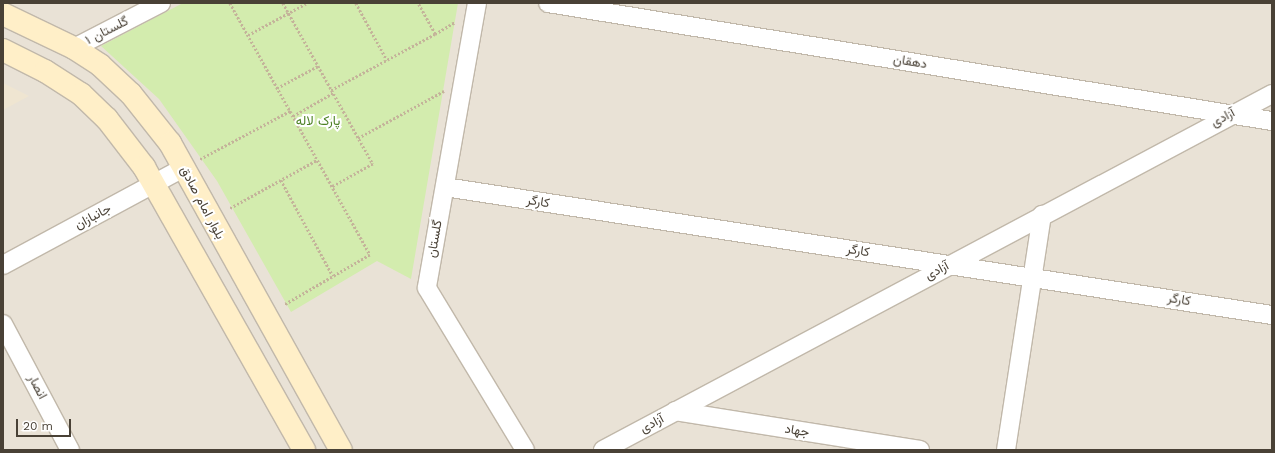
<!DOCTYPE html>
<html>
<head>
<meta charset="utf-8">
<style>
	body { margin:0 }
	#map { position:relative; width:1275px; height:453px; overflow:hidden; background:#f5f1e8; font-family:"Work Sans",Vazirmatn,sans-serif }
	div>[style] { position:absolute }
	.residential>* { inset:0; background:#e9e2d6; transform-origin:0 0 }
	.education>* { inset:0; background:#efe5d1 }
	.green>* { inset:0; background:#d3ecae }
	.path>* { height:2.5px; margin-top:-1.25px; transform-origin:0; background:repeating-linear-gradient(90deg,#c4b39a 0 2px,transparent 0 4px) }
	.roads { filter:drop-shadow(1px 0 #c1b8aa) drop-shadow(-1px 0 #c1b8aa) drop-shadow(0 1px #c1b8aa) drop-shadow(0 -1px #c1b8aa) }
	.street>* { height:18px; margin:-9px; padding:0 9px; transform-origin:9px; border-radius:9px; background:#fff }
	.secondary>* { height:22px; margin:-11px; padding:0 11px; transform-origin:11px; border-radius:11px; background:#ffefc8 }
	span { translate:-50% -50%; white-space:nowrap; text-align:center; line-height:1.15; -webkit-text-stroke:4px #fff; paint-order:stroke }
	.street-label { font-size:13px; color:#494136 }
	.park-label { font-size:13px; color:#4c8024 }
	.frame { position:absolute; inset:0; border:4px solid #494136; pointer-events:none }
	.scale { position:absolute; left:16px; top:419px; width:55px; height:18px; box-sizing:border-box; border:2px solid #494136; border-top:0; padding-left:5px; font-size:12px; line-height:14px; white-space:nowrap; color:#494136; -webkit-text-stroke:3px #fff; paint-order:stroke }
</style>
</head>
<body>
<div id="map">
	<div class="residential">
		<i style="left:3px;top:3px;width:1269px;height:447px"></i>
	</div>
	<div class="education">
		<i style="clip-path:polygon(3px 83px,29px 96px,3px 110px)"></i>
	</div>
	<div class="green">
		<i style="clip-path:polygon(183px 3px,458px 3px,411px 279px,377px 261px,291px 312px,217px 181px,159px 99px,101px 46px)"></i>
	</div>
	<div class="path">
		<i style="left:230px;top:3px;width:288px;rotate:60.9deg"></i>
		<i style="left:370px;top:255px;width:99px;rotate:149.8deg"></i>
		<i style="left:283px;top:3px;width:184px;rotate:60.8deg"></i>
		<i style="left:373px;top:164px;width:47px;rotate:150.7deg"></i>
		<i style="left:356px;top:3px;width:65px;rotate:61.5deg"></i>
		<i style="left:435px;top:34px;width:23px;rotate:-31deg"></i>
		<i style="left:248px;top:35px;width:67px;rotate:-28.5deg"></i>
		<i style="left:277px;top:88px;width:47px;rotate:-28.2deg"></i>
		<i style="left:331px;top:90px;width:118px;rotate:-28.3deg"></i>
		<i style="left:435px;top:34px;width:35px;rotate:-119deg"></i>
		<i style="left:293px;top:116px;width:46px;rotate:-29.9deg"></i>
		<i style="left:358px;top:138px;width:98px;rotate:-28.7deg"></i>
		<i style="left:200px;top:159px;width:102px;rotate:-28.1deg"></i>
		<i style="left:281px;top:180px;width:109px;rotate:61.6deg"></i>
		<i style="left:230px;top:208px;width:99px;rotate:-28.9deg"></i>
	</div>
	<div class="roads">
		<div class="street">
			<i style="left:477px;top:3px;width:289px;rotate:100deg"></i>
			<i style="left:427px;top:288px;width:189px;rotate:58.8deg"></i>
			<i style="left:548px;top:3px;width:734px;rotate:9.26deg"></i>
			<i style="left:74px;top:48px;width:98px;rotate:-27.3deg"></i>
			<i style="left:445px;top:187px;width:837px;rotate:8.8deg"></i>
			<i style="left:3px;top:265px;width:204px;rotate:-28.3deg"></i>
			<i style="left:3px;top:324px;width:143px;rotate:62deg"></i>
			<i style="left:675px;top:411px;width:248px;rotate:9deg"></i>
			<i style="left:603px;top:450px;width:758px;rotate:-28.02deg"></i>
			<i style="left:1006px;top:450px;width:238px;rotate:-81.3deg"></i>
		</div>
		<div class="secondary">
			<i style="left:3px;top:14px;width:79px;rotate:25.6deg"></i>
			<i style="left:74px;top:48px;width:31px;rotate:33deg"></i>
			<i style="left:100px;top:65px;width:42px;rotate:43.1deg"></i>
			<i style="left:131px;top:94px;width:63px;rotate:51.5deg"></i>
			<i style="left:170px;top:143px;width:351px;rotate:60.9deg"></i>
			<i style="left:3px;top:50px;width:47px;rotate:26.6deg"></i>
			<i style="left:45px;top:71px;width:43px;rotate:32.6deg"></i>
			<i style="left:81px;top:94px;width:36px;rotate:44deg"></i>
			<i style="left:107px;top:119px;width:61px;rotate:52.4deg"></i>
			<i style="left:144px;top:167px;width:325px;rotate:60.5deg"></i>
		</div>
	</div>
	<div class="street-label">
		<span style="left:107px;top:31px;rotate:-27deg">گلستان ۱</span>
		<span style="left:910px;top:62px;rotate:9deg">دهقان</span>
		<span style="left:1223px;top:118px;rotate:-28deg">آزادی</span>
		<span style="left:538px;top:202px;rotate:9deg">کارگر</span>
		<span style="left:202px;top:203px;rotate:62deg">بلوار امام صادق</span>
		<span style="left:93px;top:217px;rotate:-28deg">جانبازان</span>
		<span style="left:435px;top:239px;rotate:-80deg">گلستان</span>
		<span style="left:858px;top:251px;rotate:9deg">کارگر</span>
		<span style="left:937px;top:271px;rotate:-28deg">آزادی</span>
		<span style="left:1179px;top:300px;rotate:9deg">کارگر</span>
		<span style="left:37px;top:387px;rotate:62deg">انصار</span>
		<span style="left:652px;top:424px;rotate:-28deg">آزادی</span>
		<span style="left:797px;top:431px;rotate:9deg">جهاد</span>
	</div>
	<div class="park-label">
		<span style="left:318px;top:121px">پارک لاله</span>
	</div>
	<div class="frame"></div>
	<div class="scale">20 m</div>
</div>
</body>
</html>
